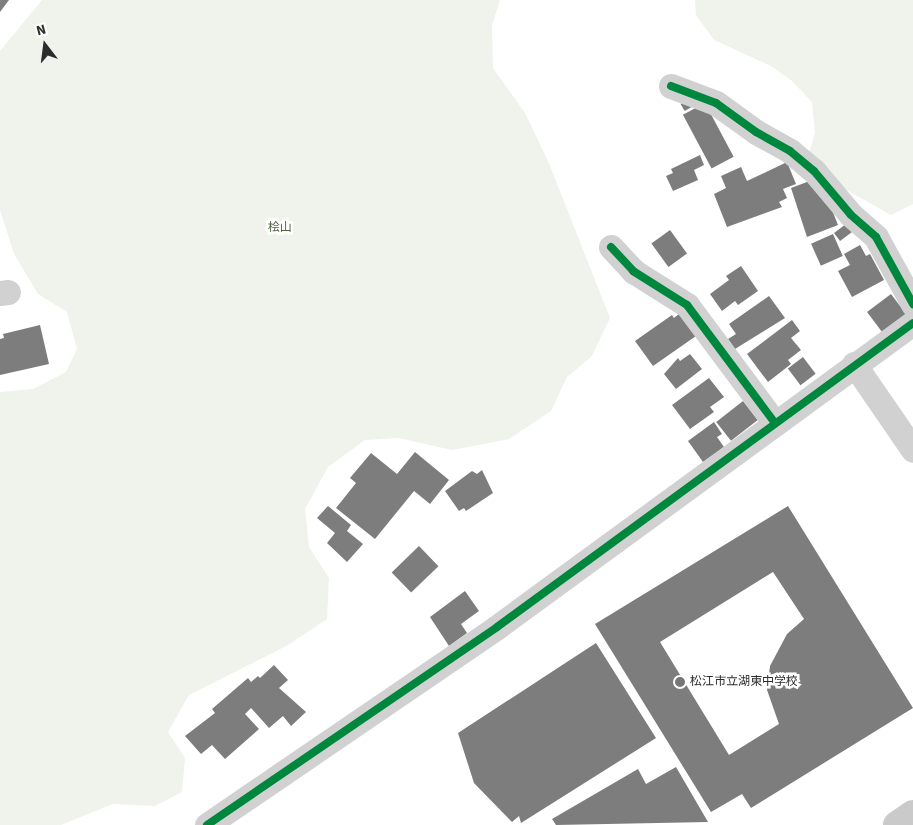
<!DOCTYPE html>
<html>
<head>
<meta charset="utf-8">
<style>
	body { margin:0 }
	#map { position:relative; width:913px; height:825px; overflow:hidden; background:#fff; font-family:"Source Sans 3","Noto Sans JP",sans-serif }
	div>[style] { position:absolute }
	.green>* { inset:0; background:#eff3eb }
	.building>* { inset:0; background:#7d7d7d; transform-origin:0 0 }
	.street>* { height:25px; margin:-12.5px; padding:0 12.5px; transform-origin:12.5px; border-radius:12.5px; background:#d1d1d1 }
	.secondary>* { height:28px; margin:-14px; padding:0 14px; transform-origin:14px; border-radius:14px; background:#cacaca }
	.cycleway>* { height:8px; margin:-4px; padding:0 4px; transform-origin:4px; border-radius:4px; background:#00873e }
	.dots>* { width:14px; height:14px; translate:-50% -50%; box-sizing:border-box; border:2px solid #fff; border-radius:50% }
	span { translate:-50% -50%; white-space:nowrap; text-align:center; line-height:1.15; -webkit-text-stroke:5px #fff; paint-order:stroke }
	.park-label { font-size:12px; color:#4e653d }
	.poi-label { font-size:12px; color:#2c2c2c }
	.left { translate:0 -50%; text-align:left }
	.north { position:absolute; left:20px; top:20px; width:50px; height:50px; -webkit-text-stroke:4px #fff; paint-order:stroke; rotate:345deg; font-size:14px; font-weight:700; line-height:20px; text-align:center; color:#2c2c2c }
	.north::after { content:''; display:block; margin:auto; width:18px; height:22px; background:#2c2c2c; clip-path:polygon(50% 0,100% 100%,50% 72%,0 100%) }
</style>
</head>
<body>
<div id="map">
	<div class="green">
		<i style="clip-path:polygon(42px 0,500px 0,492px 25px,493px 68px,525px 113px,548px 161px,610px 318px,592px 356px,567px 377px,551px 411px,509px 439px,452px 450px,399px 438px,365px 440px,328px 467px,305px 509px,309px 547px,329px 578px,327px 619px,288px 645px,189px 695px,168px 732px,185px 758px,182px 792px,155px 806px,113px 804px,61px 825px,0 825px,0 392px,33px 389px,66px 372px,77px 349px,67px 312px,38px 294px,14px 254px,0 210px,0 51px)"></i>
		<i style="clip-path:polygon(695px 0,913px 0,913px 204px,891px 215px,827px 179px,809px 153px,815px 133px,812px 102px,792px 81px,771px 66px,714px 40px,696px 15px)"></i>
	</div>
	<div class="building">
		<i style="clip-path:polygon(0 0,9px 0,0 12px)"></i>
		<i style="left:691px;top:98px;width:8px;height:12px;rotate:60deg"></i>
		<i style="left:705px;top:103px;width:61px;height:25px;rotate:62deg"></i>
		<i style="clip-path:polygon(700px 155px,704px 165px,694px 170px,698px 180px,673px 191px,666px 176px,673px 173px,671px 169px)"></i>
		<i style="clip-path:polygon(787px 162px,796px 184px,783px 189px,787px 198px,779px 202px,782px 207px,727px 227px,714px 194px,726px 188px,721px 176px,741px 167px,747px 181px)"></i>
		<i style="clip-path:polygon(815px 179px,823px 187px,838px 225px,807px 237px,791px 188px)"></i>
		<i style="left:850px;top:221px;width:10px;height:20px;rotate:53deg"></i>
		<i style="left:670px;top:230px;width:29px;height:23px;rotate:54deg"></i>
		<i style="left:833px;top:234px;width:24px;height:24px;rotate:66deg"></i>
		<i style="clip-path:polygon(860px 245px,866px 256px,870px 254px,884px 280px,852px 297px,838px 271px,850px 265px,844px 254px)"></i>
		<i style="clip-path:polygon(741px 266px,758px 291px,738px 305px,735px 301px,722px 311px,710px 294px,729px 280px,726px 276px)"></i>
		<i style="left:891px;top:294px;width:25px;height:30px;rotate:53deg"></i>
		<i style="clip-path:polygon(769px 296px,785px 318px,735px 349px,728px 339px,736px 334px,729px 324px)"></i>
		<i style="clip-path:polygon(680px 313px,696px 336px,653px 366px,635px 341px,672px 315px,674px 318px)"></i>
		<i style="clip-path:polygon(792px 320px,800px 331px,791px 338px,801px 350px,788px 360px,791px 364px,768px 382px,747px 354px)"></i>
		<i style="clip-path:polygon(40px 325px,49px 364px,0 375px,0 339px,4px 338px,3px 334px)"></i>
		<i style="clip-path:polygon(690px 354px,702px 369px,676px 389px,664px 374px,678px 358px,680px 361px)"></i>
		<i style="left:803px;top:357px;width:21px;height:19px;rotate:53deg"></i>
		<i style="clip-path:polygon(709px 378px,724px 397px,710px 407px,714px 412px,690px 429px,672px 405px)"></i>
		<i style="left:743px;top:401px;width:24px;height:34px;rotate:52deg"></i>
		<i style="clip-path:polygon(714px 422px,722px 434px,717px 437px,724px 447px,703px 462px,688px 441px)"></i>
		<i style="clip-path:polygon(415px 452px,449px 480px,430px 504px,414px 491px,375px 539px,336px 508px,356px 483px,350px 478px,371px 453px,397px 474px)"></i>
		<i style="clip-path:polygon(482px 470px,493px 493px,466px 511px,464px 508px,459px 511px,445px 491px,472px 471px,477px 474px)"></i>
		<i style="clip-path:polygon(328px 506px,351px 525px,347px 531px,363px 544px,347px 562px,327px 543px,335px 533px,317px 518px)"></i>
		<i style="clip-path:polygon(evenodd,788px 506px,913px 708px,751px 808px,742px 794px,711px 812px,595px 624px,788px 506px,773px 572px,804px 619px,787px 634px,770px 666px,767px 690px,779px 724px,729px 755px,660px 642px,773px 572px)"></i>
		<i style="left:419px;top:546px;width:28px;height:38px;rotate:46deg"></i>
		<i style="clip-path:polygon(465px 591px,479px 611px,461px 624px,467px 633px,449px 646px,430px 617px)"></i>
		<i style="clip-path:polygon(596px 643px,656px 738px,521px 823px,519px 816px,512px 822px,474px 783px,458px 733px)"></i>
		<i style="clip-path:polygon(274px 665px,288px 680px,279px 688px,306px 712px,291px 726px,283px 716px,269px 728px,251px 708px,245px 714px,259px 729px,225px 759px,212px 745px,201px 754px,185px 736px,215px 713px,212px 709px,248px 678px,251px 682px,258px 676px,260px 678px)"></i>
		<i style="clip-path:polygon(676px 767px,708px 822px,556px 825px,552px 819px,638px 769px,646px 784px)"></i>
	</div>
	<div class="street">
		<i style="left:671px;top:86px;width:48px;rotate:20.7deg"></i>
		<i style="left:716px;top:103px;width:49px;rotate:35.9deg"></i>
		<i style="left:756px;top:132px;width:39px;rotate:29deg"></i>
		<i style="left:790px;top:151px;width:31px;rotate:40deg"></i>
		<i style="left:814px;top:171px;width:57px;rotate:49.9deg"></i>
		<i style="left:851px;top:215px;width:33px;rotate:41deg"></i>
		<i style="left:876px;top:237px;width:77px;rotate:61.1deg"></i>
		<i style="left:611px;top:247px;width:33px;rotate:47deg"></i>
		<i style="left:633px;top:271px;width:64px;rotate:32.2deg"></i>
		<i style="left:687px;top:305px;width:147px;rotate:53.3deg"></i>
		<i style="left:0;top:293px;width:8px;rotate:-7deg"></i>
		<i style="left:854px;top:364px;width:104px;rotate:55.5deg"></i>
		<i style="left:207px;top:825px;width:351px;rotate:-34.3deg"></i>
		<i style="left:497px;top:627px;width:515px;rotate:-36.16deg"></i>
	</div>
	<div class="secondary">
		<i style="left:897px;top:825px;width:19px;rotate:-35deg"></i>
	</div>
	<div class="cycleway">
		<i style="left:671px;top:86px;width:48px;rotate:20.7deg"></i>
		<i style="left:716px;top:103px;width:49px;rotate:35.9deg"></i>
		<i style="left:756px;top:132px;width:39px;rotate:29deg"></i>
		<i style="left:790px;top:151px;width:31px;rotate:40deg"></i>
		<i style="left:814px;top:171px;width:57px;rotate:49.9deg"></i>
		<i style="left:851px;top:215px;width:33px;rotate:41deg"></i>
		<i style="left:876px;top:237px;width:77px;rotate:61.1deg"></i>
		<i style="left:611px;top:247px;width:33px;rotate:47deg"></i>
		<i style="left:633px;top:271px;width:64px;rotate:32.2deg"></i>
		<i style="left:687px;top:305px;width:147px;rotate:53.3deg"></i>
		<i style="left:207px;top:825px;width:351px;rotate:-34.3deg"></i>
		<i style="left:497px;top:627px;width:515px;rotate:-36.16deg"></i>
	</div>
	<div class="dots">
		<i style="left:680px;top:682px;background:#767676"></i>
	</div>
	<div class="park-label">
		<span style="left:280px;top:228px">桧山</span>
	</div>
	<div class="poi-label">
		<span class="left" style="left:690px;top:682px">松江市立湖東中学校</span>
	</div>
	<div class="north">N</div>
</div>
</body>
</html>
